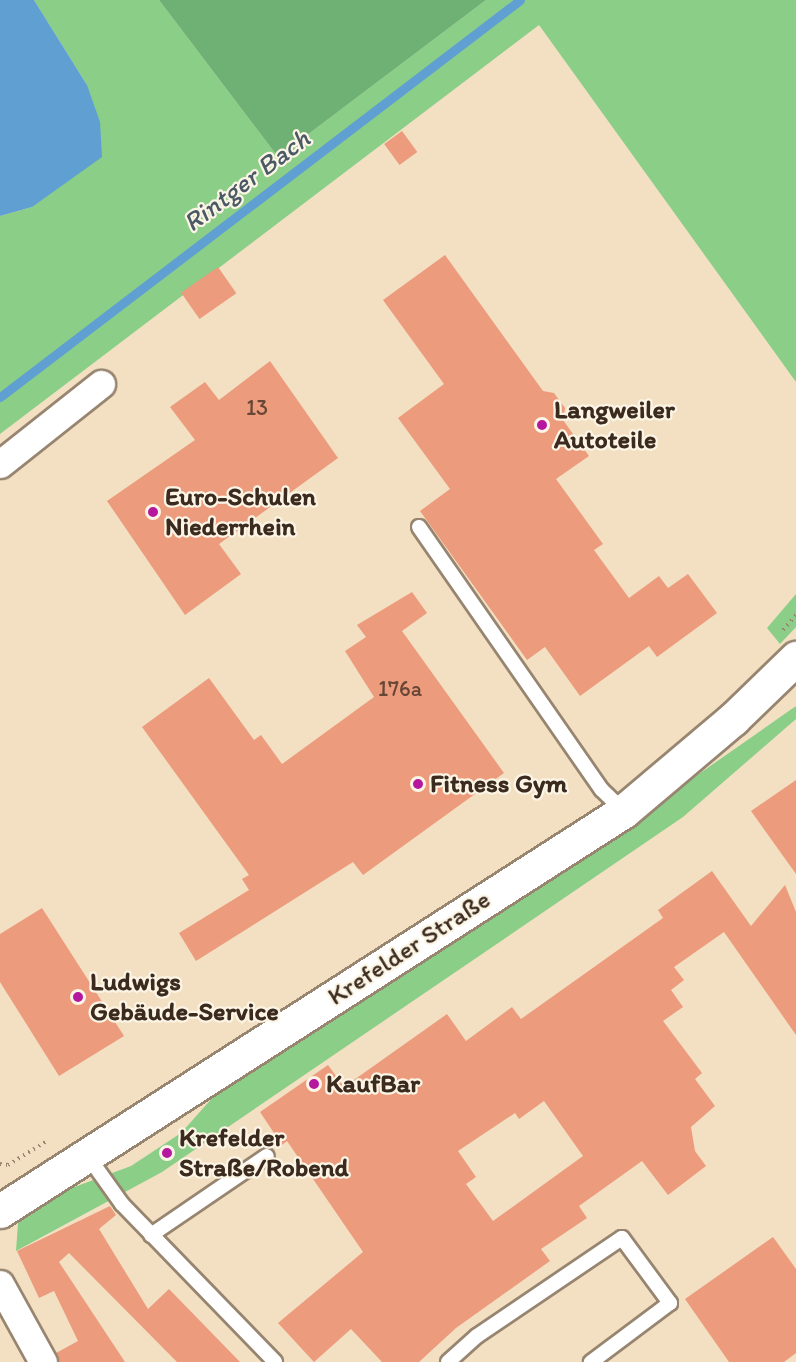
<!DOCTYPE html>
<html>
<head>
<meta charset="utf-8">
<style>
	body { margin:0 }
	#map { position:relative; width:796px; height:1362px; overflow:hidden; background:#f3e0c3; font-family:Itim,sans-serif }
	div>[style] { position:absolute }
	.green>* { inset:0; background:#8ace88 }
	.forest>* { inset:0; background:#6fb174 }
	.water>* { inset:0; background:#5f9fd2 }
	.stream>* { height:9px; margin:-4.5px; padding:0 4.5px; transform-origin:4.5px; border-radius:4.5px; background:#5f9fd2 }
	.building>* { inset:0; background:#ec9b7c; transform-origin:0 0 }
	.path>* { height:4px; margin-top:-2px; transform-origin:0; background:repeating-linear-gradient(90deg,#978570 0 1.5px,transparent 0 6px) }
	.roads { filter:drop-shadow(2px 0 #978570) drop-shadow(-2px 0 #978570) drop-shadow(0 2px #978570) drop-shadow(0 -2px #978570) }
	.lane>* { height:14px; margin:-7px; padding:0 7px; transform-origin:7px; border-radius:7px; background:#fff }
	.street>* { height:27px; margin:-13.5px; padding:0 13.5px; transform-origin:13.5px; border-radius:13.5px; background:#fff }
	.secondary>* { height:33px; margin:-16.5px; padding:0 16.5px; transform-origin:16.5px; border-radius:16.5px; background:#fff }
	.dots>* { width:16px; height:16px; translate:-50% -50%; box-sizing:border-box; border:3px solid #fcf5e5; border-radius:50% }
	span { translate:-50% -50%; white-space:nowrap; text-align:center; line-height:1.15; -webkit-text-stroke:4.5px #fcf5e5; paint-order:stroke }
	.number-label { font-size:22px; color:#674636 }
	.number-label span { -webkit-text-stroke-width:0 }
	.poi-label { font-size:26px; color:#3b2a1e; font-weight:700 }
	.left { translate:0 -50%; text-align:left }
	.street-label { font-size:26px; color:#3b2a1e }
	.water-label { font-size:27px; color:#495966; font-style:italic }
</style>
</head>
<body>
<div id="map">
	<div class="green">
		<i style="clip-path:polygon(34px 0,159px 0,278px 157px,486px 0,796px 0,796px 382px,539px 25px,0 434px,0 216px,32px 207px,87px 85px)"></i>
		<i style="clip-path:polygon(796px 594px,796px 627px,780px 644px,767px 628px)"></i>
		<i style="clip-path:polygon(796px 706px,796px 719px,683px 817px,162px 1172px,16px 1251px,18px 1223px,69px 1189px,131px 1166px,181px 1133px,223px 1086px,566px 867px)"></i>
	</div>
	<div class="forest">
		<i style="clip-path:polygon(159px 0,486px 0,278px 157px)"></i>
	</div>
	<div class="water">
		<i style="clip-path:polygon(0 0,34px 0,87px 85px,100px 122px,102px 157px,32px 207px,0 216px)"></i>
	</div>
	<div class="stream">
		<i style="left:0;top:397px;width:654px;rotate:-37.36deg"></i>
	</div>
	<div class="building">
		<i style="left:402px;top:131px;width:26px;height:22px;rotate:54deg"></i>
		<i style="clip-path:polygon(445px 255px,543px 391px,554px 393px,565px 408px,563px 420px,589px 456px,556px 479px,603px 544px,594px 550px,629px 598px,659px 576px,668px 588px,688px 574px,717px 613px,657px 657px,649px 646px,580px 696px,545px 647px,527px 660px,420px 511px,450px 489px,398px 418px,444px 384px,383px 300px)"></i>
		<i style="left:218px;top:267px;width:32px;height:45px;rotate:55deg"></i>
		<i style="clip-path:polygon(270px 361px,338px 458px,219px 544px,241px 574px,185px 615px,107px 501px,195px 440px,170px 407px,205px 382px,219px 400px)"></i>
		<i style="clip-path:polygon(412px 592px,427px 613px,402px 631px,504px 773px,363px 875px,353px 862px,196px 961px,179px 933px,249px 890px,242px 879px,249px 875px,142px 727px,209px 678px,254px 740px,261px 735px,282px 764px,374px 697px,345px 651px,366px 637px,357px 625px)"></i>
		<i style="clip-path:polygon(796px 780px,796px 874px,751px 811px)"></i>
		<i style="clip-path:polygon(evenodd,712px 871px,751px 926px,785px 885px,796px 912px,796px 1035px,724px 932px,674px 967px,684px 980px,671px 990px,683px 1007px,663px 1021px,702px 1073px,695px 1079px,715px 1106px,691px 1127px,695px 1151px,706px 1166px,668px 1195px,642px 1161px,579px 1206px,587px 1218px,541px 1249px,550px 1261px,456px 1328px,419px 1362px,382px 1362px,351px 1329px,314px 1362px,278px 1323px,363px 1252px,287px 1141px,282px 1145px,260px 1112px,328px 1065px,344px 1087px,447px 1014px,466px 1041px,512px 1007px,521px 1019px,663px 918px,658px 910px,712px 871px,544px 1101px,583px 1156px,493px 1221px,466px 1184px,476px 1177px,458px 1151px,515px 1113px,519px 1119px,544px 1101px)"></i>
		<i style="clip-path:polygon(42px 908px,124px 1036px,59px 1076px,0 982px,0 934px)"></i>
		<i style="clip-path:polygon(110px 1206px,116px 1215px,99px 1229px,148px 1309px,169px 1289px,240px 1362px,177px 1362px,69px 1253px,59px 1262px,125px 1362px,59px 1362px,56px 1353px,78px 1341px,54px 1291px,39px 1298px,17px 1251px)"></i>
		<i style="clip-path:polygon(773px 1237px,796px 1269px,796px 1353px,784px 1362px,729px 1362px,685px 1299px)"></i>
	</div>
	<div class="path">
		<i style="left:783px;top:630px;width:20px;rotate:-49deg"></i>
		<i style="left:0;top:1164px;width:8px;rotate:7deg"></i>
		<i style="left:8px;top:1165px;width:46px;rotate:-31.6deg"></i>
	</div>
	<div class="roads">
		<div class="lane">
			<i style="left:419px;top:527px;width:320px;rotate:55.2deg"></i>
			<i style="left:602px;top:790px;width:30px;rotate:44deg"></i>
			<i style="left:87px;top:1155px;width:60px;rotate:54.5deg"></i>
			<i style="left:122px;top:1204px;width:220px;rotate:45.9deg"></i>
			<i style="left:151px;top:1235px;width:140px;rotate:-34.3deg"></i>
			<i style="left:448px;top:1362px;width:39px;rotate:-42deg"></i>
			<i style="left:477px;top:1336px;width:175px;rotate:-34.1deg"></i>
			<i style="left:622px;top:1238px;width:81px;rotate:53.6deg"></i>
			<i style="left:670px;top:1303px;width:99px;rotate:143.2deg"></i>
		</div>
		<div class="street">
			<i style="left:0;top:464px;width:129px;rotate:-38.4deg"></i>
			<i style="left:0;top:1284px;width:89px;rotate:61.1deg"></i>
		</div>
		<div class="secondary">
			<i style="left:0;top:1211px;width:741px;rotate:-32.66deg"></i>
			<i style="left:624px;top:811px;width:143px;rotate:-40.2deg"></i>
			<i style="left:733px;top:719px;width:88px;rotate:-44.1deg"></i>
		</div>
	</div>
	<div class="dots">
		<i style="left:542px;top:425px;background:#b5179e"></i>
		<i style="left:153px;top:512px;background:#b5179e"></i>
		<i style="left:418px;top:784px;background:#b5179e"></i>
		<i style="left:78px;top:997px;background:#b5179e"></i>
		<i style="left:314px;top:1084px;background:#b5179e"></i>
		<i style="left:167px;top:1153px;background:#b5179e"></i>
	</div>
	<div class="number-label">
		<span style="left:257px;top:408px">13</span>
		<span style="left:400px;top:689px">176a</span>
	</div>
	<div class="poi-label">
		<span class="left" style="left:554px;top:425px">Langweiler<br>Autoteile</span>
		<span class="left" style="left:165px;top:512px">Euro-Schulen<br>Niederrhein</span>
		<span class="left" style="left:430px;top:784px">Fitness Gym</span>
		<span class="left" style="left:90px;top:997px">Ludwigs<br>Gebäude-Service</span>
		<span class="left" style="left:326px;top:1084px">KaufBar</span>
		<span class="left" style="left:179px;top:1153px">Krefelder<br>Straße/Robend</span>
	</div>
	<div class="street-label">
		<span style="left:409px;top:948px;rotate:-33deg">Krefelder Straße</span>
	</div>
	<div class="water-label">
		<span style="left:246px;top:180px;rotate:-37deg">Rintger Bach</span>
	</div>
</div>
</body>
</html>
